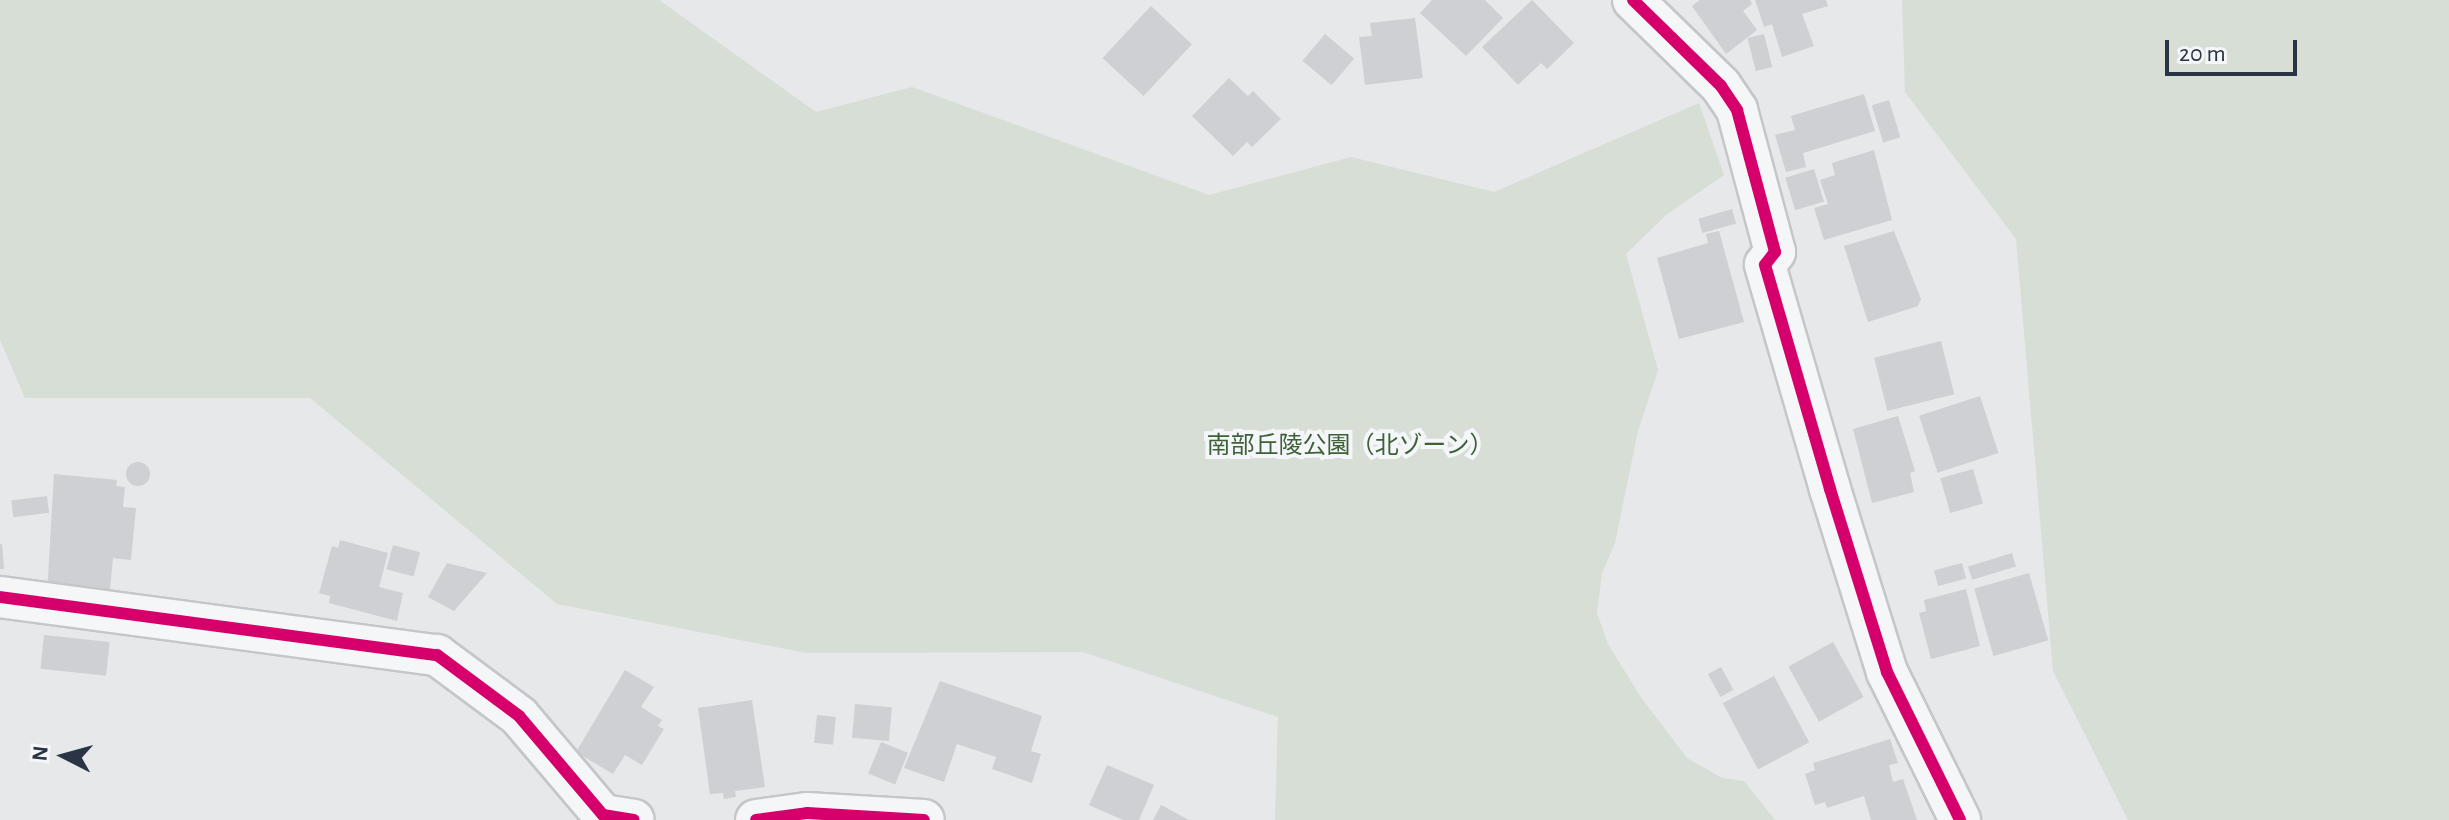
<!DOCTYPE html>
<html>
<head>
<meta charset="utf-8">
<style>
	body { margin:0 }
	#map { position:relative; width:2449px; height:820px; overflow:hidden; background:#e6e8ea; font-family:"Alegreya Sans","Noto Sans JP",sans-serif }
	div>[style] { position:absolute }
	.green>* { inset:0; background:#d6ded6 }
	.building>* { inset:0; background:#ced0d3; transform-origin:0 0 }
	.round { border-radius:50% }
	.roads { filter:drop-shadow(2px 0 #c4c6c8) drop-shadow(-2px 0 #c4c6c8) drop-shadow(0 2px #c4c6c8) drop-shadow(0 -2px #c4c6c8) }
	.minor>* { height:40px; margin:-20px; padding:0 20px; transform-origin:20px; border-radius:20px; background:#f5f6f7 }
	.cycleway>* { height:12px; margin:-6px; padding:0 6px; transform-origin:6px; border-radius:6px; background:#d6006c }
	span { translate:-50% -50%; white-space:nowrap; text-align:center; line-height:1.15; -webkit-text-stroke:8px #f4f6f9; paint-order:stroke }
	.park-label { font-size:24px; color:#3f6138 }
	.north { position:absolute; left:24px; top:716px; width:80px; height:80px; -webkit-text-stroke:6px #f4f6f9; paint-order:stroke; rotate:276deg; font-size:22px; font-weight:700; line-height:32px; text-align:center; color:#2b3445 }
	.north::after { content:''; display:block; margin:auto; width:28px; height:36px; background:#2b3445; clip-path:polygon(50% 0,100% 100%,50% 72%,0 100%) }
	.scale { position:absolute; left:2165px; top:40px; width:132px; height:36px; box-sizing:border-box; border:4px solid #2b3445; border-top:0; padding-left:10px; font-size:24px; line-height:28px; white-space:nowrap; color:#2b3445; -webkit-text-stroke:6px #f4f6f9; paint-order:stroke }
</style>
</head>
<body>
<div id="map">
	<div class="green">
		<i style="clip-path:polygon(0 0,659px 0,816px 112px,912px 87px,1209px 195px,1351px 157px,1494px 192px,1699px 103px,1724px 175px,1666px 215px,1626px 254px,1658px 370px,1638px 431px,1615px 543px,1602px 573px,1597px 613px,1608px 644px,1640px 696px,1687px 758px,1722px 778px,1744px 781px,1775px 820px,1275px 820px,1278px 717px,1083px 652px,806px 653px,557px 604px,310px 398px,25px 398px,0 340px)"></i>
		<i style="clip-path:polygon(1902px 0,2449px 0,2449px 820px,2128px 820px,2053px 671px,2016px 239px,1905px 92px)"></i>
	</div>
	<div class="building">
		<i style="clip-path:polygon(1432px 0,1485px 0,1503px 18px,1466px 56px,1420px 13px)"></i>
		<i style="clip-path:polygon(1532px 0,1574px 43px,1547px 69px,1541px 63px,1518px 85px,1482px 47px)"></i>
		<i style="clip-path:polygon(1700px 0,1750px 0,1752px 4px,1743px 11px,1757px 30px,1726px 54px,1692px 6px)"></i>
		<i style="clip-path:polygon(1755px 0,1826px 0,1828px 6px,1802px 14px,1814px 46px,1782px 57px,1772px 24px,1764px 27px)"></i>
		<i style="left:1151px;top:6px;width:56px;height:71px;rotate:43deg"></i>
		<i style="clip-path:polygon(1415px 18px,1423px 78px,1365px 85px,1359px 37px,1372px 36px,1370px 23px)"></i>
		<i style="left:1325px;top:34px;width:38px;height:35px;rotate:40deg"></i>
		<i style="left:1764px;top:34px;width:34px;height:17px;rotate:76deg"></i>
		<i style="clip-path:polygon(1229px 78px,1248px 96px,1253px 91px,1281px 119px,1252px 147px,1247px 142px,1233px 156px,1192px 116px)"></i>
		<i style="clip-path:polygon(1864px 94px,1875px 131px,1803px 153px,1806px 167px,1786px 172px,1775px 135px,1795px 130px,1791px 116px)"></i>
		<i style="left:1889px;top:100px;width:39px;height:18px;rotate:73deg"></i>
		<i style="clip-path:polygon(1874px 150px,1892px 220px,1824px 240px,1814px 208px,1828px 204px,1820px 180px,1835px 175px,1832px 163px)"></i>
		<i style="left:1814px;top:169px;width:34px;height:30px;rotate:73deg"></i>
		<i style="left:1732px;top:209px;width:15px;height:35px;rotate:74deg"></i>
		<i style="clip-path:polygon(1719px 231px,1744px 322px,1679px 339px,1657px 258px,1708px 243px,1706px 234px)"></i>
		<i style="clip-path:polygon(1894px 231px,1921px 299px,1918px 306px,1868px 322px,1844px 246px)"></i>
		<i style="left:1941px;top:341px;width:55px;height:69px;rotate:76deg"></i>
		<i style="left:1980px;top:396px;width:60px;height:64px;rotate:72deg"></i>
		<i style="clip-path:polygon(1898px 416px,1915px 471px,1910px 473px,1914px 492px,1872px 503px,1853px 429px)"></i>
		<i class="round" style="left:126px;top:462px;width:24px;height:24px"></i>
		<i style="left:1973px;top:469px;width:36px;height:34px;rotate:74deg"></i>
		<i style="clip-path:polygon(54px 474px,117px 480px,116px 486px,125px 487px,123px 507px,136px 508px,131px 560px,113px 558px,109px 600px,47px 594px)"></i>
		<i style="left:47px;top:496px;width:17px;height:36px;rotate:83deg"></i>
		<i style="clip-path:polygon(340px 540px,388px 553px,379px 587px,403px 593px,397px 621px,329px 603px,330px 596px,319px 593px,332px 546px,338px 548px)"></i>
		<i style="clip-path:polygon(0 544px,2px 544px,4px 569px,0 569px)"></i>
		<i style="left:393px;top:545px;width:28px;height:25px;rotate:15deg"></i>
		<i style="left:2012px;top:553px;width:14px;height:46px;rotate:73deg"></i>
		<i style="clip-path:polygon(447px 563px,487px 573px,454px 611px,428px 597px)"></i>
		<i style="left:1962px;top:563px;width:16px;height:29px;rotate:75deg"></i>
		<i style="left:2029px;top:573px;width:70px;height:57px;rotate:74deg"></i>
		<i style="clip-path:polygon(1966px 589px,1980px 646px,1931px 659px,1919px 613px,1926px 611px,1924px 600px)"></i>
		<i style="left:44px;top:635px;width:66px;height:34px;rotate:6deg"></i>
		<i style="left:1833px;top:642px;width:63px;height:51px;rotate:61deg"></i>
		<i style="left:1721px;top:667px;width:26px;height:15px;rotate:61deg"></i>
		<i style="clip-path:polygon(625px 670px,654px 687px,641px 707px,662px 720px,658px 726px,664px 729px,642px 765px,625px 755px,613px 774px,576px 752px)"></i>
		<i style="left:1774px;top:676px;width:75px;height:58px;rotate:62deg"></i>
		<i style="clip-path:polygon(940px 681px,1042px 716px,1031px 751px,1041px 754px,1032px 783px,992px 769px,996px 757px,957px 744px,944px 782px,904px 768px)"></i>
		<i style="clip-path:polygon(752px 700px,765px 787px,735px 791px,736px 797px,724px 799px,723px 793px,710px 794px,698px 708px)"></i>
		<i style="left:855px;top:704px;width:37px;height:34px;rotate:5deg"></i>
		<i style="left:817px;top:715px;width:19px;height:28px;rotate:6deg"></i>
		<i style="clip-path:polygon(1890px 739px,1898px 763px,1889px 765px,1893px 782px,1903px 779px,1917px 820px,1871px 820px,1864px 796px,1827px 808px,1825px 802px,1815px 805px,1805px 774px,1815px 770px,1813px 763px)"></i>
		<i style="left:881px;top:742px;width:29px;height:34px;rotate:22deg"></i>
		<i style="clip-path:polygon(1107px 765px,1154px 785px,1139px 820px,1123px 820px,1089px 805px)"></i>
		<i style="clip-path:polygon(1161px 805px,1189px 820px,1153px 820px)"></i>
	</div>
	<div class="roads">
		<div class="minor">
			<i style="left:1633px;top:0;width:123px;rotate:44.3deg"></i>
			<i style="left:1721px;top:86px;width:29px;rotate:56deg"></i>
			<i style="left:1737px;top:110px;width:147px;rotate:75deg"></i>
			<i style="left:1775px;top:252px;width:16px;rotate:128deg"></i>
			<i style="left:1765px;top:265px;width:233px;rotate:73.8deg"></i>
			<i style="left:1830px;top:489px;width:192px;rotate:72.7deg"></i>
			<i style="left:1887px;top:672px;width:165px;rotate:63.7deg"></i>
			<i style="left:0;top:597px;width:441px;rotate:7.6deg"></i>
			<i style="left:437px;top:655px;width:102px;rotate:36.6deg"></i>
			<i style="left:519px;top:716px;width:130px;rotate:49.7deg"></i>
			<i style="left:603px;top:815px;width:31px;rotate:9deg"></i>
			<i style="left:756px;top:820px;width:51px;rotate:-7.8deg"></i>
			<i style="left:807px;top:813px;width:117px;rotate:3.4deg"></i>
		</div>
	</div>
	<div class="cycleway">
		<i style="left:1633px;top:0;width:123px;rotate:44.3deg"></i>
		<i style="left:1721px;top:86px;width:29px;rotate:56deg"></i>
		<i style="left:1737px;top:110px;width:147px;rotate:75deg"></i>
		<i style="left:1775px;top:252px;width:16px;rotate:128deg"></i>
		<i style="left:1765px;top:265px;width:233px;rotate:73.8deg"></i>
		<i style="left:1830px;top:489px;width:192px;rotate:72.7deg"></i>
		<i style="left:1887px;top:672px;width:165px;rotate:63.7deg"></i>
		<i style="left:0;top:597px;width:441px;rotate:7.6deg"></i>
		<i style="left:437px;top:655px;width:102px;rotate:36.6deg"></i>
		<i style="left:519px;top:716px;width:130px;rotate:49.7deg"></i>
		<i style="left:603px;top:815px;width:31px;rotate:9deg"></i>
		<i style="left:756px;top:820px;width:51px;rotate:-7.8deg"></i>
		<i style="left:807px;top:813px;width:117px;rotate:3.4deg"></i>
	</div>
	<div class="park-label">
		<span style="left:1350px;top:447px">南部丘陵公園（北ゾーン）</span>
	</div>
	<div class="north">N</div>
	<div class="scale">20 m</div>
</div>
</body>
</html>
